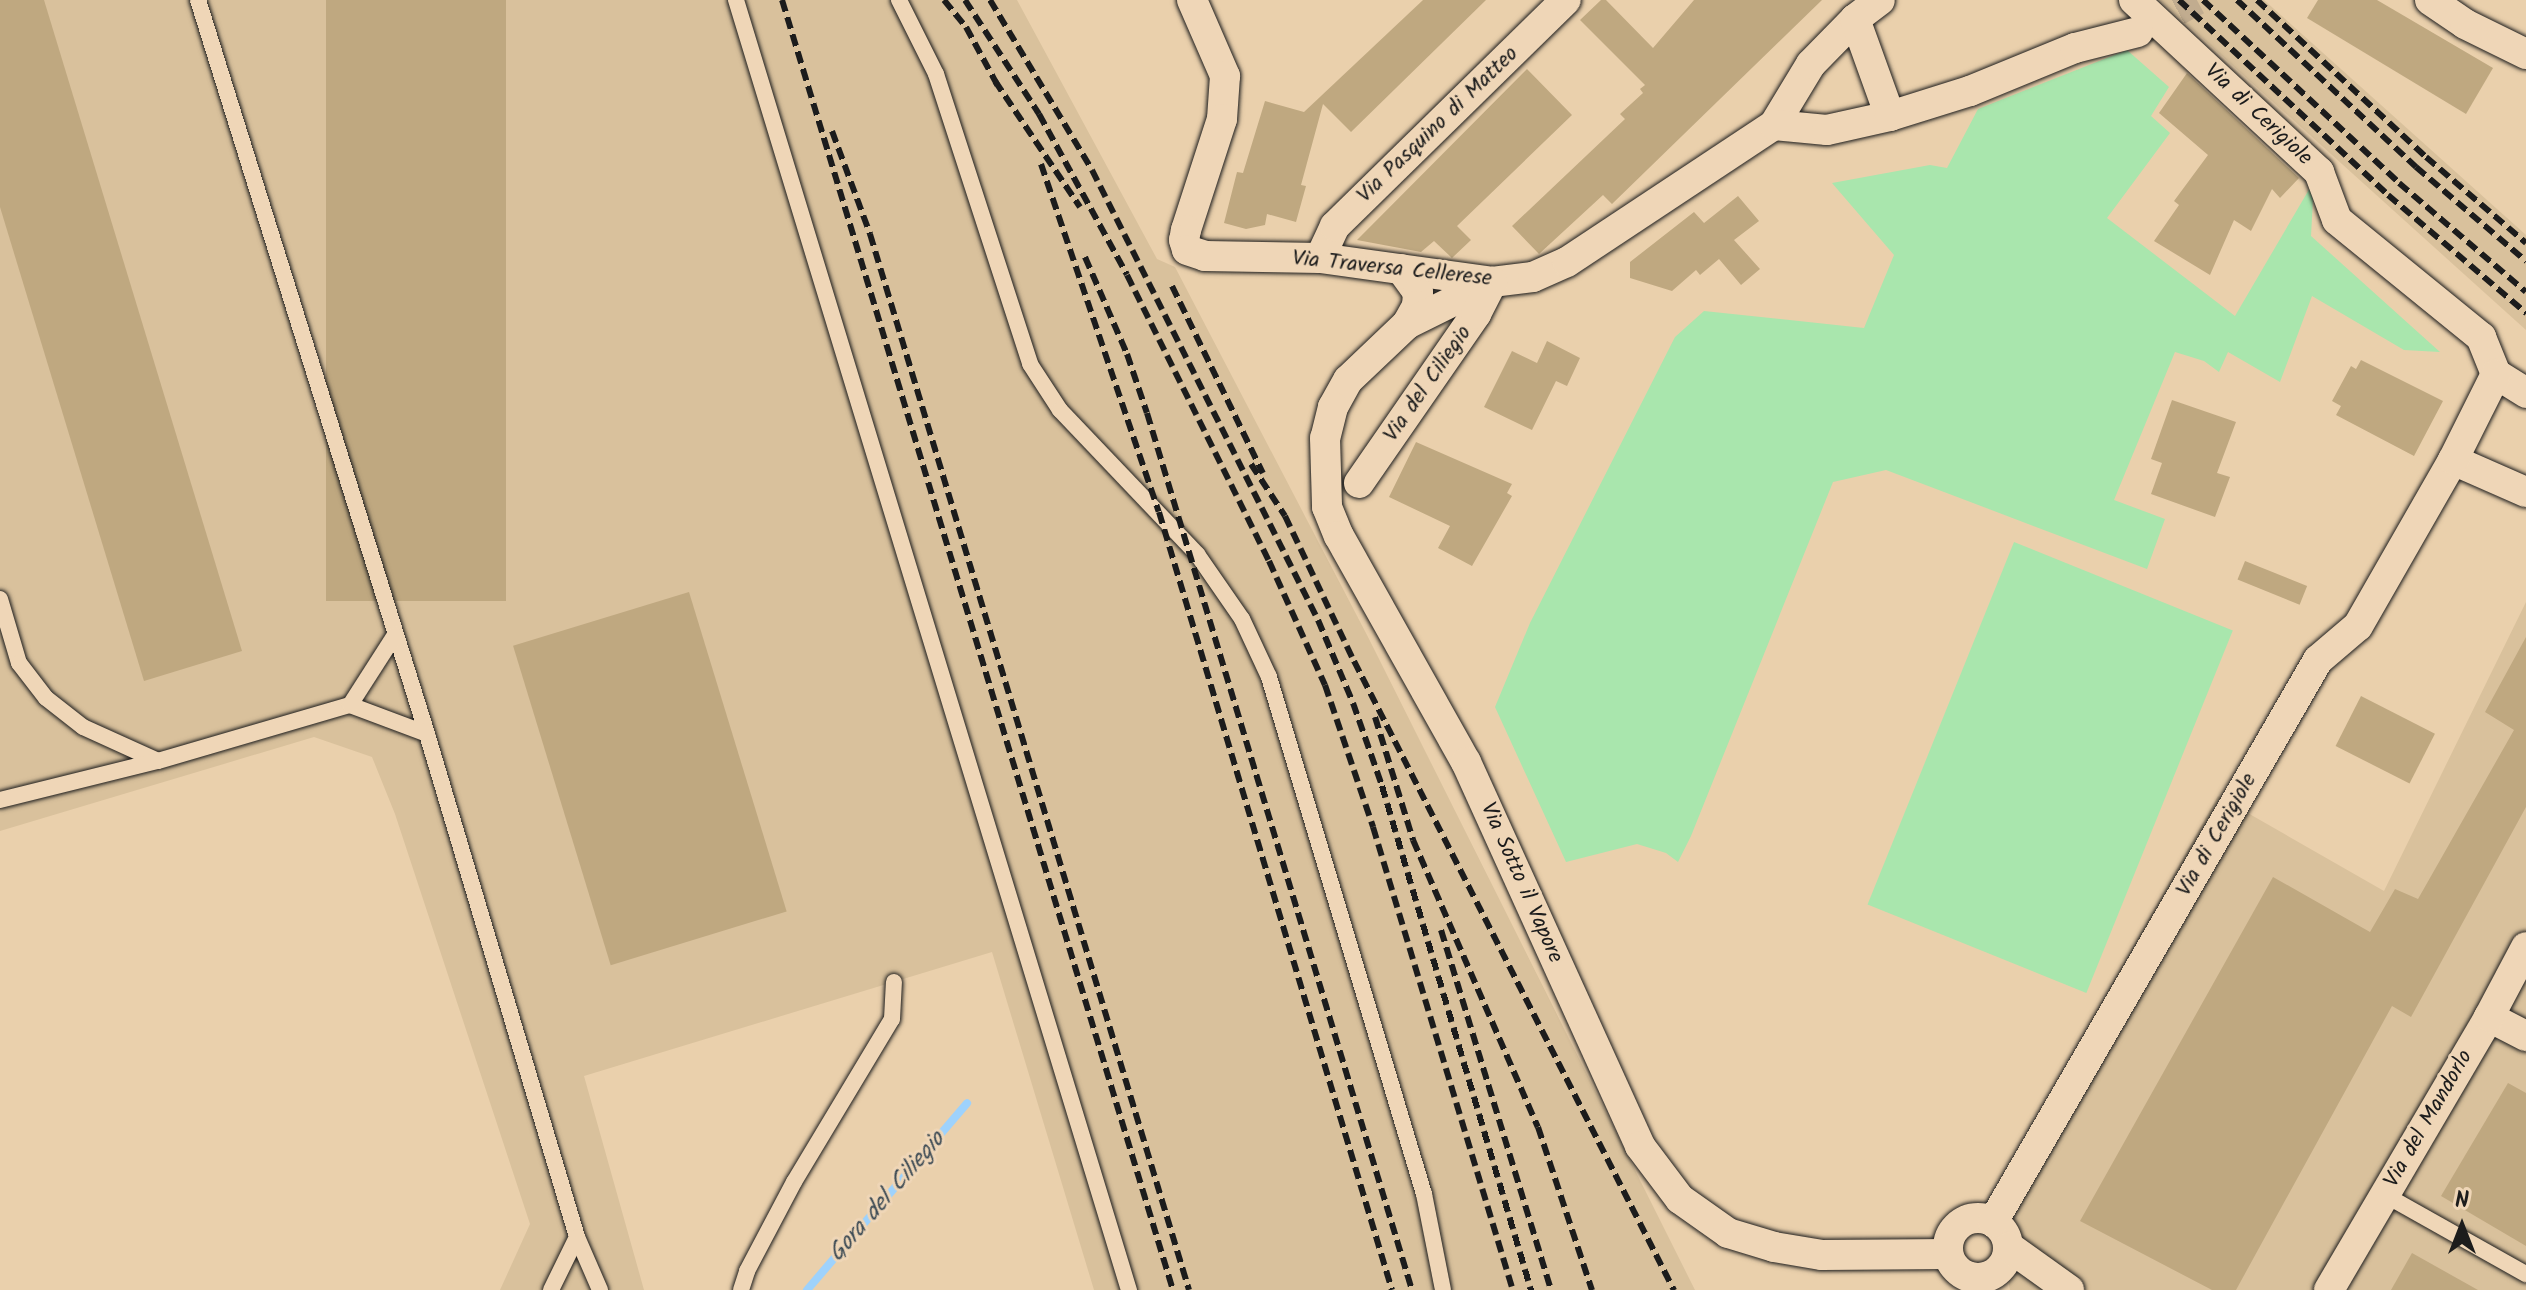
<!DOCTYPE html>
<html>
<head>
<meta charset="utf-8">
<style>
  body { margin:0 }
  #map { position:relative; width:2526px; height:1290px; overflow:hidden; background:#ead0ac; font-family:Kalam,sans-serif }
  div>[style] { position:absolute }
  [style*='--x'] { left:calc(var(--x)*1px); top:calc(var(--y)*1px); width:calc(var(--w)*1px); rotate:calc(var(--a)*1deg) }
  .built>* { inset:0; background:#d9c19c }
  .green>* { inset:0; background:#a9e6ad; transform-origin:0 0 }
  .stream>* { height:8px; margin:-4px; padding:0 4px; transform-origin:4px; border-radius:4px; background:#9ed2fc }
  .building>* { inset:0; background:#bfa880; transform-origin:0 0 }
  .minor-tunnel>* { height:30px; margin-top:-15px; transform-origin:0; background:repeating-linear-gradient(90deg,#c1ac8f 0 30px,transparent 0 45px) }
  .roads { filter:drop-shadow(0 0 2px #1c1c1c) drop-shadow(0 0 2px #1c1c1c) }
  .service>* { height:16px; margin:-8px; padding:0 8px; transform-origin:8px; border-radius:8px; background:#efd6b7 }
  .minor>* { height:30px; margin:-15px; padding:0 15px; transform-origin:15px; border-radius:15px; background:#efd6b7 }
  .minor>.ring { margin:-15px; padding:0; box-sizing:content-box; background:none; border:30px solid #efd6b7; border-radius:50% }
  .rail>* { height:6px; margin-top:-3px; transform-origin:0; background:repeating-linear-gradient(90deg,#1c1c1c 0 12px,transparent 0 18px) }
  span { translate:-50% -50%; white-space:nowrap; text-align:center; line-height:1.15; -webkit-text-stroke:6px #efd6b7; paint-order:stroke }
  .street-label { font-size:22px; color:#1c1c1c }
  .water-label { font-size:24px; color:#3c4a54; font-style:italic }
  .north { position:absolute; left:2422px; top:1186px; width:80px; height:80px; -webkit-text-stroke:6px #efd6b7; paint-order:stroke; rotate:0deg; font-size:22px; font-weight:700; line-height:32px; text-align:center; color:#1c1c1c }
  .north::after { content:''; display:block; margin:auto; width:28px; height:36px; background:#1c1c1c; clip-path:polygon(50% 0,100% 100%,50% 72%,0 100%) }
</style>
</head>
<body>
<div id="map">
  <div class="built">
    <div style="clip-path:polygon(0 0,1017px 0,1157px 259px,1175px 267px,1367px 635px,1695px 1290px,1094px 1290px,992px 952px,584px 1076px,644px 1290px,500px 1290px,530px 1224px,395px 814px,372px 757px,314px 737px,0 831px)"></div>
    <div style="clip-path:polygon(2160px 0,2264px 0,2526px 235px,2526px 330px)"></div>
    <div style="clip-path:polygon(2526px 602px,2526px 1290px,2010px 1290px,1994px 1193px,2218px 796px,2384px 891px)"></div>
  </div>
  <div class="green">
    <div style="clip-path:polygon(2127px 50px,2169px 87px,2151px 116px,2170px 133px,2107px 218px,2235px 316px,2314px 181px,2311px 236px,2440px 352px,2404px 350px,2312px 296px,2280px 382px,2228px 352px,2219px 372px,2204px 361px,2175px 352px,2114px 500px,2165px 519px,2147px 569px,1886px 470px,1833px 482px,1691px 836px,1678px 862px,1666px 853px,1637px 844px,1566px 862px,1495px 707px,1530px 623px,1675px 337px,1704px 311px,1864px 328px,1894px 255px,1832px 183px,1930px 165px,1947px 168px,1978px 109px)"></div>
    <div style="left:2014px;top:542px;width:236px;height:391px;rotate:22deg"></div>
  </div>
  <div class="stream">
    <div style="--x:807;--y:1290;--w:246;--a:-49.4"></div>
  </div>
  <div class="building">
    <div style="clip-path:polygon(0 0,44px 0,242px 651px,144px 681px,0 207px)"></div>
    <div style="left:326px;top:0;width:180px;height:601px"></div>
    <div style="clip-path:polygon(1423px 0,1486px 0,1351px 132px,1323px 104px,1301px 185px,1306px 186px,1296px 222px,1267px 214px,1265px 225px,1246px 229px,1224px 223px,1237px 172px,1243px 173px,1265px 101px,1304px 112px)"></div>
    <div style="clip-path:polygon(1601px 0,1606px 0,1653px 48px,1694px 0,1822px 0,1612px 204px,1603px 195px,1539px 254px,1512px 226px,1625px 119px,1620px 114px,1643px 93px,1640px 89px,1645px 85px,1580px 20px)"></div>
    <div style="clip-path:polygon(2318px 0,2377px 0,2493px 68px,2466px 114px,2307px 18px)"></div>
    <div style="clip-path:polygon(1527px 69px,1572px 115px,1457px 226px,1471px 240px,1452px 258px,1434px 241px,1421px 252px,1357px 240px)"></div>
    <div style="clip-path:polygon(2187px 73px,2299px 178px,2280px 198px,2272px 189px,2251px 231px,2234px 220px,2210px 275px,2154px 241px,2179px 205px,2174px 201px,2208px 155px,2159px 113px)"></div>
    <div style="clip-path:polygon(1738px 196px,1759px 221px,1734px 240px,1760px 269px,1741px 285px,1719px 259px,1700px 275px,1696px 270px,1672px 291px,1630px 278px,1630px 262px,1694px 212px,1704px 223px)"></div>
    <div style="clip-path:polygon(1547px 341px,1580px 358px,1567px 386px,1556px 381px,1532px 430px,1484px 407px,1512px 351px,1537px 363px)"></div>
    <div style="clip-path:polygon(2361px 360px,2443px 401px,2414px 456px,2336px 415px,2341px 406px,2332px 401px,2351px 366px,2356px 369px)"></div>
    <div style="clip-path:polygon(2172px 400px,2236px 422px,2217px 473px,2230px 477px,2215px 517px,2151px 494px,2162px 463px,2151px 459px)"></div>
    <div style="clip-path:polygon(1416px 442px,1512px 484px,1507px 493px,1512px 496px,1472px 566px,1438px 548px,1450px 526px,1389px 497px)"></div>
    <div style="left:2245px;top:561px;width:67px;height:20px;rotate:22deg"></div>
    <div style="left:689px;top:592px;width:334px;height:184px;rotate:73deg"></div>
    <div style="clip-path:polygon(2526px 637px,2526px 807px,2411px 1017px,2392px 1006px,2236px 1290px,2212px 1290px,2080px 1221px,2273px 877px,2370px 932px,2395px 889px,2418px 899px,2514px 730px,2485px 712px)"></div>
    <div style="left:2361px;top:696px;width:83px;height:56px;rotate:27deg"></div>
    <div style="clip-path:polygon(2508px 1083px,2526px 1093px,2526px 1246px,2441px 1196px)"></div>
    <div style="clip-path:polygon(2412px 1253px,2478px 1290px,2391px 1290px)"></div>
  </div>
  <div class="minor-tunnel">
    <div style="--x:2138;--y:32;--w:67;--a:-28.5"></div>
  </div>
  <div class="roads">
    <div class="service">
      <div style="--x:198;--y:0;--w:769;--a:72.67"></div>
      <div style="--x:427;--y:734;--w:525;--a:73.39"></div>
      <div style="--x:577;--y:1237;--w:58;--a:66.5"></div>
      <div style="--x:736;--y:0;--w:1349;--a:73.06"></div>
      <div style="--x:899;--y:0;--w:83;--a:63.4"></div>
      <div style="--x:936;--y:74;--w:305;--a:72"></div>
      <div style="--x:1030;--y:364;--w:55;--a:56.9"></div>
      <div style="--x:1060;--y:410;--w:199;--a:46.4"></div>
      <div style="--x:1197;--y:554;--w:79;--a:55.3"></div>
      <div style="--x:1242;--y:619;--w:64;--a:65"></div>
      <div style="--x:1269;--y:677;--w:540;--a:73.31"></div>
      <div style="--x:1424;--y:1194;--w:98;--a:78.8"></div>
      <div style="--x:0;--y:599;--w:67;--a:73.5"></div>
      <div style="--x:19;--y:663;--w:44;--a:52.4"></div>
      <div style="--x:46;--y:698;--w:47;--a:38.1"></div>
      <div style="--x:83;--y:727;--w:82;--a:24.4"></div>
      <div style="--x:350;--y:705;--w:82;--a:20.6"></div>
      <div style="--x:0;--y:800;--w:163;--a:-13.9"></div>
      <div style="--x:158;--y:761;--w:200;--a:-16.3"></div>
      <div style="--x:350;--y:705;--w:83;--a:-57.3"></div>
      <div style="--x:2385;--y:1195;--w:162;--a:29.3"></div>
      <div style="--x:551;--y:1290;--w:59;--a:-63.9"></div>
      <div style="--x:741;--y:1290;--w:20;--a:-72"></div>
      <div style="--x:747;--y:1271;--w:101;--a:-62.2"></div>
      <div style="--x:794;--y:1182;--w:190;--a:-59"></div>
      <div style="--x:892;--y:1019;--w:37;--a:-87"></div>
    </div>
    <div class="minor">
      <div style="--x:1192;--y:0;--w:83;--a:66.5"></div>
      <div style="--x:1225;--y:76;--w:43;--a:94"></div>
      <div style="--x:1222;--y:119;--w:117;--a:108"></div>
      <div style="--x:1186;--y:230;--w:10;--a:101"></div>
      <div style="--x:1184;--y:240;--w:10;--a:73"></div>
      <div style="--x:1187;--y:250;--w:19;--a:18"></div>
      <div style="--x:1205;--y:256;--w:115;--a:1"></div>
      <div style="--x:1320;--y:258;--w:174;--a:7.9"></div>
      <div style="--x:1492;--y:282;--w:41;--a:-7"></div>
      <div style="--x:1533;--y:277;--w:37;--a:-24"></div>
      <div style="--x:1567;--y:262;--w:248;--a:-33.5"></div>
      <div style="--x:1774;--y:125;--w:71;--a:-58.8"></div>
      <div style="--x:1811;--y:64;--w:63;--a:-45.6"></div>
      <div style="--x:1855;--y:19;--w:31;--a:-37"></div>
      <div style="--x:2134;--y:0;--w:253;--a:42.9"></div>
      <div style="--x:2319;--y:172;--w:51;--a:69.4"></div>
      <div style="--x:2337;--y:220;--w:186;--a:39.1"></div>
      <div style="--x:2481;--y:337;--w:40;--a:68"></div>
      <div style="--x:2496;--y:374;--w:36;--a:32"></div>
      <div style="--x:2430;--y:0;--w:42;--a:34.4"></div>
      <div style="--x:2465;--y:24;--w:68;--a:26.2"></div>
      <div style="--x:1855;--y:19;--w:103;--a:70.2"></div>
      <div style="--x:1774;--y:125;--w:53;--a:5.4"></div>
      <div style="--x:1827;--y:130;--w:65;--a:-12.5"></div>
      <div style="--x:1890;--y:116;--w:84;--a:-17.4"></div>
      <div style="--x:1970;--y:91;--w:113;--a:-22.3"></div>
      <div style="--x:2075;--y:48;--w:65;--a:-14.3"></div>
      <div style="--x:1320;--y:258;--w:35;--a:-65"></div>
      <div style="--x:1335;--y:226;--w:323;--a:-44.4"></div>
      <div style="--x:1401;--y:269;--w:29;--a:54"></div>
      <div style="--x:1418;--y:292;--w:14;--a:94"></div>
      <div style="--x:1417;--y:306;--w:21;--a:119"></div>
      <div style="--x:1407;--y:324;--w:81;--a:136.5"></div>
      <div style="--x:1348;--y:380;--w:31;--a:119"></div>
      <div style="--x:1333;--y:407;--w:32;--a:104"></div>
      <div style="--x:1325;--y:438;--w:69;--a:88.3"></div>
      <div style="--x:1327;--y:507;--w:31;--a:68"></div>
      <div style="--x:1339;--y:536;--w:259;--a:60.7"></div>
      <div style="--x:1466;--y:762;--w:422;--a:65.6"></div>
      <div style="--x:1640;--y:1146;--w:66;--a:53"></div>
      <div style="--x:1680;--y:1199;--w:59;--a:35.3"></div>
      <div style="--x:1728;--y:1233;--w:48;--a:16.9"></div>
      <div style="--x:1774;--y:1247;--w:49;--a:9.5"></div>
      <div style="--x:1822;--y:1255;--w:126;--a:-0.5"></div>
      <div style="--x:1407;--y:324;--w:95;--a:-26.3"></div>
      <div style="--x:2453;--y:460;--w:80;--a:23.7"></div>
      <div style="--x:1359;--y:483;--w:206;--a:-55.3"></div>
      <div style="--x:1476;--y:314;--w:36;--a:-63"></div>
      <div style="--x:2489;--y:1017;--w:42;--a:27.2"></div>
      <div class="ring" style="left:1948px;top:1218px;width:30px;height:30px"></div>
      <div style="--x:1993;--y:1222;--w:649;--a:-59.96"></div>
      <div style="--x:2318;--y:660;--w:52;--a:-40.4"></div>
      <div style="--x:2358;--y:626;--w:191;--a:-60.2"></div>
      <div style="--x:2453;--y:460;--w:96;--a:-63.4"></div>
      <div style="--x:2009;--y:1247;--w:74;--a:35.6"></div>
      <div style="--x:2329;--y:1290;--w:316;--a:-59.6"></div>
      <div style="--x:2489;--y:1017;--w:79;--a:-62.1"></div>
    </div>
  </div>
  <div class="rail">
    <div style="--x:782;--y:0;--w:1348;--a:73.14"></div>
    <div style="--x:944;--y:0;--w:35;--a:51"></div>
    <div style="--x:966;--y:27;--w:72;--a:61.6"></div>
    <div style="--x:965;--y:0;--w:136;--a:57"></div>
    <div style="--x:1039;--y:114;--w:183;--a:61.3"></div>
    <div style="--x:1127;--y:275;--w:319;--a:63.6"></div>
    <div style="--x:1269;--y:561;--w:136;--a:65.7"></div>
    <div style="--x:1325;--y:685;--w:150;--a:71.3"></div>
    <div style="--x:1373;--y:827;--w:484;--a:73.2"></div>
    <div style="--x:990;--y:0;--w:198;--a:59"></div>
    <div style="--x:1092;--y:170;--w:504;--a:63.33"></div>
    <div style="--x:1318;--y:620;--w:90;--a:67.1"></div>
    <div style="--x:1353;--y:703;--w:88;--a:70.7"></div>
    <div style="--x:1382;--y:786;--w:526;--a:73.53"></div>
    <div style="--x:2179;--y:0;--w:286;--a:43"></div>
    <div style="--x:2388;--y:195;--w:182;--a:40.5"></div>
    <div style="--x:2203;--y:0;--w:268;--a:43"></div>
    <div style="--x:2399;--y:183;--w:167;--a:40.6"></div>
    <div style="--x:2237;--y:0;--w:245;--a:43"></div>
    <div style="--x:2416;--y:167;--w:145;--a:40.5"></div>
    <div style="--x:2257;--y:0;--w:231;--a:42.9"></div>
    <div style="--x:2426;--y:157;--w:132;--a:40.7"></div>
    <div style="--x:995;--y:81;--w:152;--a:56"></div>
    <div style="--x:832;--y:131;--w:110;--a:69.7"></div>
    <div style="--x:870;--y:234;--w:1103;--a:73.19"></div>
    <div style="--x:1041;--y:164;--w:367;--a:71.3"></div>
    <div style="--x:1159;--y:512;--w:812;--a:73.33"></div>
    <div style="--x:1085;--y:257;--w:106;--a:66.6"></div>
    <div style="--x:1127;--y:354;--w:62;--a:71.3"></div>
    <div style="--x:1147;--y:413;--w:916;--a:73.19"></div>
    <div style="--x:1172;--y:286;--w:208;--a:64.1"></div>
    <div style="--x:1251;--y:464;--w:62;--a:56.8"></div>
    <div style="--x:1285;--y:516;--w:161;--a:64.6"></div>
    <div style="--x:1354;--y:661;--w:706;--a:63.04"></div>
    <div style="--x:1375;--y:717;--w:129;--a:72.8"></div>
    <div style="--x:1413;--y:840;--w:313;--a:66.5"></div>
    <div style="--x:1538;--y:1127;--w:172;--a:71.7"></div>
    <div style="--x:1441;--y:930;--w:376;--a:73"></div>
  </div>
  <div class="street-label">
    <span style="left:2258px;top:115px;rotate:43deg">Via di Cerigiole</span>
    <span style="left:1438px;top:125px;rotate:-44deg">Via Pasquino di Matteo</span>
    <span style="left:1392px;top:269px;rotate:6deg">Via Traversa Cellerese</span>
    <span style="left:1428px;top:384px;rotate:-55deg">Via del Ciliegio</span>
    <span style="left:2217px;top:835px;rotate:-60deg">Via di Cerigiole</span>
    <span style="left:1521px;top:883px;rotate:66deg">Via Sotto il Vapore</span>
    <span style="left:2429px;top:1119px;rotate:-60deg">Via del Mandorlo</span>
  </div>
  <div class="water-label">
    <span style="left:887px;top:1197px;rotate:-49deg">Gora del Ciliegio</span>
  </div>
  <div class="north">N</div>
</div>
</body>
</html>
